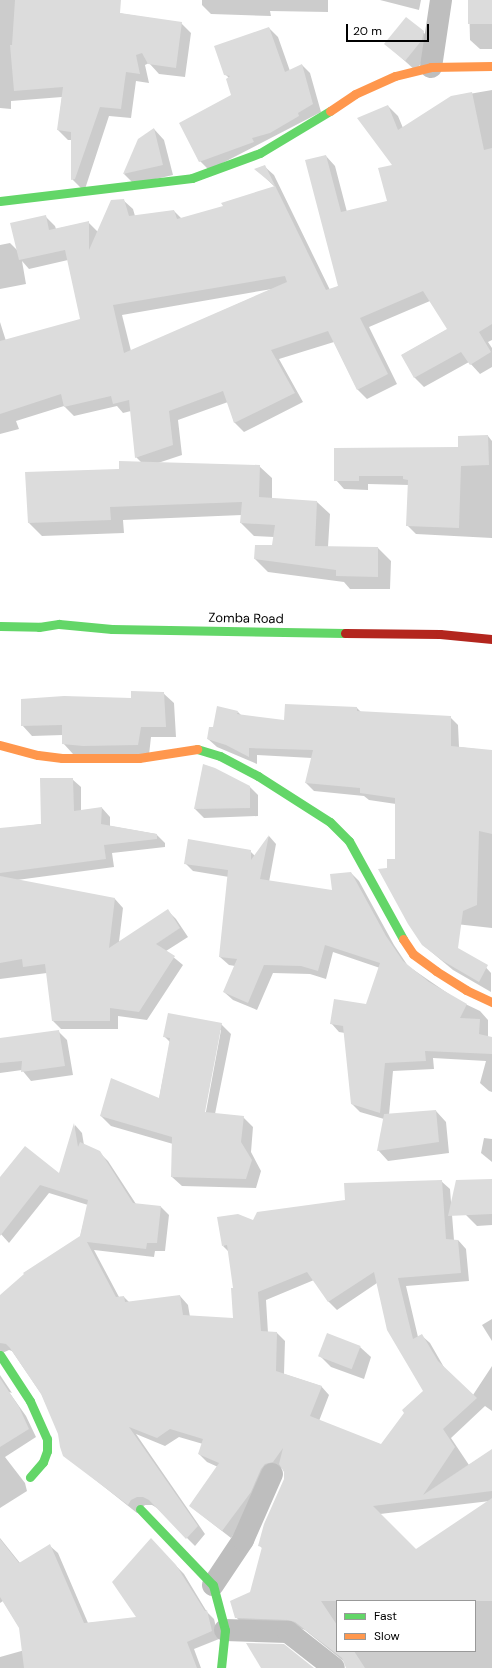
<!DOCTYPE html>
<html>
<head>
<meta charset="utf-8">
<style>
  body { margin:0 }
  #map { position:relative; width:492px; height:1668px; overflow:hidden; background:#fff; font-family:"DM Sans",sans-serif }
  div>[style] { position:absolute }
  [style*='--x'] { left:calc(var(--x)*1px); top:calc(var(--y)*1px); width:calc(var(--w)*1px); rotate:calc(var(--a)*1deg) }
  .shadow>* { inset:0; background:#0003 }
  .building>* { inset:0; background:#dcdcdc; transform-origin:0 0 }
  .street>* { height:22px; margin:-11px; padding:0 11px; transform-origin:11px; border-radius:11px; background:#bebebe }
  .fast>* { height:9px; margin:-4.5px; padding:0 4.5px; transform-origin:4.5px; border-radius:4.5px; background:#63d668 }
  .slow>* { height:9px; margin:-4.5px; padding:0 4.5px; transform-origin:4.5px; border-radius:4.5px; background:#ff974d }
  .jam>* { height:9px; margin:-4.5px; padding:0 4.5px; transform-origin:4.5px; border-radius:4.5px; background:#b3261e }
  span { translate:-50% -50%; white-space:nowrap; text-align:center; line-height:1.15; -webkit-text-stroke:3px #fff; paint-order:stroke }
  .street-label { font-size:13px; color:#000 }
  .legend { position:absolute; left:336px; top:1600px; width:140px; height:52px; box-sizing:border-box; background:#fff; border:1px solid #999; margin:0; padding:5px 7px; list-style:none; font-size:12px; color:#000 }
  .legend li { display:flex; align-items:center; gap:8px; height:20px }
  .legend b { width:20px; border:1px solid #999 }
  .scale { position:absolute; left:346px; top:24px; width:83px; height:18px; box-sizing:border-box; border:2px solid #000; border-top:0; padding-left:5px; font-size:12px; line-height:14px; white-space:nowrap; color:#000; -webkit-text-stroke:3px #fff; paint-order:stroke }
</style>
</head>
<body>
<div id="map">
  <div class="shadow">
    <div style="clip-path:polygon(0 0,36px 0,181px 23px,191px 33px,185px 77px,159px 74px,149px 63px,145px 65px,149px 83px,136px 81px,131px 118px,109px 116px,85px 189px,82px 189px,72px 179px,72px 140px,68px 140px,58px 130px,62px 97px,11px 101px,11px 109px,0 108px)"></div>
    <div style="clip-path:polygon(202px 0,328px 0,328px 12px,270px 11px,271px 16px,211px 14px,202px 5px)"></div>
    <div style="clip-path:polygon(380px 0,421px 0,419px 10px)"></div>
    <div style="clip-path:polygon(469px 0,492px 0,492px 49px,480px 49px,470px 40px)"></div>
    <div style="clip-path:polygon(269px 28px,278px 37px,290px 71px,302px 65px,310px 73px,321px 112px,209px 170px,200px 161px,232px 95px,229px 78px,225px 74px)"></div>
    <div style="clip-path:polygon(423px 32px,434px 43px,416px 71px,386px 44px)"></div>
    <div style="clip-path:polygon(evenodd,492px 90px,492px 340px,488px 342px,492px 348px,492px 367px,480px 374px,469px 362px,424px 387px,415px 378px,402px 355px,448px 329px,430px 301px,369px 327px,397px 384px,367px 399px,357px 389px,334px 342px,279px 359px,303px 402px,244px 432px,234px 422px,228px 402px,178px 420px,182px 455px,158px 463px,259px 466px,272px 478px,272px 499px,317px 502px,330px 514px,328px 547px,378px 548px,391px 561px,390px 589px,350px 589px,344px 582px,268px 572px,255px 559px,273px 546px,274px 537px,254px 536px,241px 523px,242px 515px,123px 520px,124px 533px,42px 536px,29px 523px,26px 473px,120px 470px,142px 463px,136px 457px,131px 411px,123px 413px,117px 406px,74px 416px,64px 406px,16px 421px,19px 429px,0 434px,0 322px,6px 341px,81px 320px,68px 260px,29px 269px,22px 261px,26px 284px,0 289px,0 245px,10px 243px,18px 251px,45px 216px,55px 226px,56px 229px,88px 222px,98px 232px,123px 200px,133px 209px,135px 216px,174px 211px,182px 219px,224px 207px,275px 187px,256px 169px,264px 166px,274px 175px,330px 290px,339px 286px,326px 156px,335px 166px,347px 212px,388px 202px,393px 165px,388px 106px,398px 116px,403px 128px,452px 97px,492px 90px,272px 289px,131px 351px,122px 315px,272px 289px)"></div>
    <div style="clip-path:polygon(154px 129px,164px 140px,173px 175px,134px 184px,124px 174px)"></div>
    <div style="clip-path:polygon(488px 436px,492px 441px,492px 538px,416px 534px,407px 525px,409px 485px,368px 484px,368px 490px,344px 489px,336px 480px,459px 448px)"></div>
    <div style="clip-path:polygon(163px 693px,174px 703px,176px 737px,151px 737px,149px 755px,73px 754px,63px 743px,63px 735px,32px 736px,22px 725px)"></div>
    <div style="clip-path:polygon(357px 708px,361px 712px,450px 717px,458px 725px,459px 747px,492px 751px,492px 928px,410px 919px,388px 868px,396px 860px,396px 804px,369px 800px,364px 796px,314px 791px,306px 783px,312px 758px,257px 755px,257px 764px,217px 747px,208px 739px,214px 729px,238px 712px,242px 716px,285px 722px)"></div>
    <div style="clip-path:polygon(72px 779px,81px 787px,81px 811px,102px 808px,110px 817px,110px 826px,156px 834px,165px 843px,165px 847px,112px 853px,114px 867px,17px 880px,115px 899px,123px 908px,119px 942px,168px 911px,176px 919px,188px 937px,166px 951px,183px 965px,147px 1020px,118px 1016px,118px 1029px,61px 1029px,53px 1021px,47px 973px,0 979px,0 829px,42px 824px)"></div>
    <div style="clip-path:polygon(249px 786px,258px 795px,258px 816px,204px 818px,195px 809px)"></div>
    <div style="clip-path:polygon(269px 836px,276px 844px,269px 882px,333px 892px,351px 873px,359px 881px,394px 945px,408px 966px,459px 1001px,480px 1011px,488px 1020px,488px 1037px,492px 1038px,492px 1092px,489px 1091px,480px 1083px,486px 1061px,433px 1058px,434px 1069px,393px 1071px,389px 1115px,436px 1111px,446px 1122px,449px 1153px,388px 1161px,378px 1150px,384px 1119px,360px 1112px,352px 1104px,345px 1033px,339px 1032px,331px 1023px,367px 1005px,380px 968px,333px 952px,326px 979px,310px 974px,273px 973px,257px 1010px,233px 1000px,224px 992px,235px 966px,229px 965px,220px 957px,229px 877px,193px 871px,185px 863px,250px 851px,255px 856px)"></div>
    <div style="clip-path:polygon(423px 945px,482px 963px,491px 973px,491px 992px,453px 970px)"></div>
    <div style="clip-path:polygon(evenodd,221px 1024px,231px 1034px,215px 1114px,243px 1117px,253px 1127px,251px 1152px,261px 1171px,256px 1188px,182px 1186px,172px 1177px,173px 1144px,111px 1126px,101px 1116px,159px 1099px,170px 1042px,164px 1036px,221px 1024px,219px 1030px,221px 1030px,205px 1117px,203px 1117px,219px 1030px)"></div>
    <div style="clip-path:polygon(58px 1031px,67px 1040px,73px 1075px,31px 1081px,22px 1070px,0 1073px,0 1039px)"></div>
    <div style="clip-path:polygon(evenodd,75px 1125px,82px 1133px,84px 1145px,99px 1152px,108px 1161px,136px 1204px,161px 1207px,169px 1215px,165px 1251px,155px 1251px,154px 1257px,94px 1250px,119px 1297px,124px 1297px,130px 1303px,180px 1296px,188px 1305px,190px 1317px,234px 1319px,234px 1289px,229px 1252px,223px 1246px,253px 1221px,441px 1181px,450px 1189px,454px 1240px,458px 1240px,466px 1249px,469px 1281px,406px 1286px,418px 1337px,421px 1335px,430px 1343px,445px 1369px,473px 1395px,492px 1366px,492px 1411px,485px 1406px,451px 1438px,469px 1465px,492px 1450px,492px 1668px,352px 1668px,305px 1630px,297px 1627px,244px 1626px,236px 1617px,251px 1593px,263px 1549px,259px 1545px,285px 1479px,285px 1472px,282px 1468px,231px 1538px,190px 1506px,218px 1467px,207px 1462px,199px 1454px,203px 1444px,179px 1437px,165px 1446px,136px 1434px,205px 1534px,195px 1546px,157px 1508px,152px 1505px,145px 1505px,137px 1513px,64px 1455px,59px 1434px,42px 1395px,12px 1351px,9px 1350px,0 1354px,0 1296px,80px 1237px,88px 1205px,49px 1193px,9px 1243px,0 1233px,0 1179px,59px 1175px,75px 1125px,314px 1280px,328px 1301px,337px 1310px,377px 1283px,424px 1391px,382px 1445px,319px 1421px,329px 1395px,321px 1386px,284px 1374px,285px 1341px,277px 1333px,268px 1333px,266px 1300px,314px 1280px,75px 1125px,490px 1501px,416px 1551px,380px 1514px,490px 1501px,75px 1125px,337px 1601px,475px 1601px,475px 1651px,337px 1651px,337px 1601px)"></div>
    <div style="clip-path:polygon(484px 1138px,492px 1139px,492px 1162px,481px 1153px)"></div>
    <div style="clip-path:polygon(492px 1180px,492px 1225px,477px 1226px,466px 1215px)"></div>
    <div style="clip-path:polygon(492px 1319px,492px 1341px,482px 1325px)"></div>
    <div style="clip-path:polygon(360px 1347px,371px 1357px,364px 1379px,331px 1367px,320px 1356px)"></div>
    <div style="clip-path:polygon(0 1375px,12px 1393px,9px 1392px,26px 1416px,36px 1437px,5px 1457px,25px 1483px,27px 1491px,0 1508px)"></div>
    <div style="clip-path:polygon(0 1538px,20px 1563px,50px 1546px,58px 1553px,88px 1623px,138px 1618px,151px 1540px,184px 1574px,207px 1612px,214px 1619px,219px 1639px,194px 1649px,201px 1668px,0 1668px,0 1657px,32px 1648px,3px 1601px,0 1603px)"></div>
  </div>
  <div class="building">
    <div style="clip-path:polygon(15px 0,121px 0,120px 13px,182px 22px,176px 68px,148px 64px,142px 53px,136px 55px,140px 74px,126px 72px,121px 109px,100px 107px,75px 179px,71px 180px,71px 132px,57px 130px,63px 87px,14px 91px,10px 45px,12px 45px)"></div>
    <div style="left:468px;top:0;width:24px;height:24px"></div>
    <div style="clip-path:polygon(406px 17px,424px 31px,422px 40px,405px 61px,384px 44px)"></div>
    <div style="clip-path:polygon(269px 27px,285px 72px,302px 64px,313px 104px,298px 113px,299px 116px,270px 133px,252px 138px,254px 142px,199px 162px,179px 123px,231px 95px,226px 79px,230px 76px,224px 75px,214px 46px)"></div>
    <div style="clip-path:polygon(evenodd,472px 92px,484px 150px,492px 148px,492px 324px,479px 332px,491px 352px,470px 365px,461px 352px,414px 378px,401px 355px,447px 329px,423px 291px,360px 318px,388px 374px,357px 390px,328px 331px,271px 350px,295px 393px,234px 423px,223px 391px,169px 411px,173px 445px,135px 458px,129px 400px,113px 404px,111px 396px,64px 407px,61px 394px,0 414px,0 341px,80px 319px,65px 250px,19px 260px,10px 223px,46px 215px,49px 230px,89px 221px,89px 250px,111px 200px,124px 199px,129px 216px,174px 210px,177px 219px,223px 206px,221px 203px,275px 186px,254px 169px,265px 165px,326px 290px,338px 286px,305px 160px,326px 155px,341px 212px,387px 201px,378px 168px,392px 165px,357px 118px,388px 105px,398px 130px,451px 96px,472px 92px,285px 276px,287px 282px,124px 353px,113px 305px,285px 276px)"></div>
    <div style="clip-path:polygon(154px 128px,163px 165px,123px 174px,138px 139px)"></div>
    <div style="clip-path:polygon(488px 435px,489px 465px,461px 466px,459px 528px,406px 526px,408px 480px,403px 479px,403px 476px,359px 476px,359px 481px,334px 481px,334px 448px,458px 447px,458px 436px)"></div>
    <div style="clip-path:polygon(119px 461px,260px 465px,259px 497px,317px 501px,315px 546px,378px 547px,378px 577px,336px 576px,336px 570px,254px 559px,255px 545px,272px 545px,275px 525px,240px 523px,242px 502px,110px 507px,111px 520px,28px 523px,25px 472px,119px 469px)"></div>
    <div style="clip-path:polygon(131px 691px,164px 692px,166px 727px,141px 727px,138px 745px,83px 746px,62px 744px,62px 725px,21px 726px,21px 699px,64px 696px,131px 698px)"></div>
    <div style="clip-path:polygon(285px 704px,357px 707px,357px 711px,451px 716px,451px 746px,492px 750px,492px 834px,479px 831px,477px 905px,463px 911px,458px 948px,488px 965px,479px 982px,443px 961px,422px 945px,408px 924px,378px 869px,387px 868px,387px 859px,395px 859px,395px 798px,360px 793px,360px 788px,305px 783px,313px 750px,249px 748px,249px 757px,226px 745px,207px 739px,209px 727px,213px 727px,217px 706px,238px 711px,237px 714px,284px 720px)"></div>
    <div style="clip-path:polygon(203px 764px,215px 768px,250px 786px,250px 808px,194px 809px)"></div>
    <div style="clip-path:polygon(40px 778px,73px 778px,74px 811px,102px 807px,101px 824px,157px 834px,157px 839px,104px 845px,106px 859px,0 873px,0 828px,41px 824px)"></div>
    <div style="clip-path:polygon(269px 835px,260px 879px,332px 890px,330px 874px,351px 872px,386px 936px,403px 961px,429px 982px,467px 1004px,460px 1018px,480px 1019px,479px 1034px,492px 1037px,492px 1054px,425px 1051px,426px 1061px,385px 1063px,380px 1113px,351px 1104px,343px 1026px,330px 1024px,334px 999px,366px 1004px,380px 963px,325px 945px,318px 971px,301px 966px,264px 965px,248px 1003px,223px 992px,237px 959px,219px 957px,228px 870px,184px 864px,188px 839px,251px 850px,251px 860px)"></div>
    <div style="clip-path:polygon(0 876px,115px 898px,109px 948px,168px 909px,180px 928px,156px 944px,175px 956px,139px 1012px,110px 1008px,110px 1021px,52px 1021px,45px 964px,23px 967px,22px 959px,0 963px)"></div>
    <div style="clip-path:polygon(168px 1013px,222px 1023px,205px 1112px,244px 1116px,241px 1142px,252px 1160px,246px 1179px,171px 1177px,172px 1137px,100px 1116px,111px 1078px,159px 1098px,170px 1038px,163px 1037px)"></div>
    <div style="clip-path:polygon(59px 1030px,65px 1066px,21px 1072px,22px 1061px,0 1063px,0 1038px)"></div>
    <div style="clip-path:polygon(436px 1110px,439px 1142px,377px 1151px,384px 1114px)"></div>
    <div style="clip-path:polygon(evenodd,74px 1123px,78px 1147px,80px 1142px,100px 1151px,133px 1203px,161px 1206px,157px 1243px,147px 1243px,146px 1249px,87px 1242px,116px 1297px,124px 1296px,125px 1302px,180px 1295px,183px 1315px,233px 1318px,231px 1288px,233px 1288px,227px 1245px,222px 1246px,217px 1217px,238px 1214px,253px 1220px,257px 1212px,345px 1200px,344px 1183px,442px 1180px,446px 1239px,458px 1240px,461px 1273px,398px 1278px,413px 1339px,422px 1334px,438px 1361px,477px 1398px,443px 1429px,455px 1447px,423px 1495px,492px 1449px,492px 1491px,373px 1506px,416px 1549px,492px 1498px,492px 1601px,321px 1601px,337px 1625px,337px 1651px,354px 1651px,365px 1668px,346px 1668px,342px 1658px,295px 1622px,288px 1620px,235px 1618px,230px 1601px,250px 1592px,262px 1547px,258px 1546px,264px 1524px,284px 1479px,284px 1472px,279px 1464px,283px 1448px,273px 1462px,265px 1464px,261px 1469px,251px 1492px,222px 1531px,189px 1506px,219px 1463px,198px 1454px,203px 1439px,170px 1429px,157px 1438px,129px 1427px,198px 1526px,186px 1539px,149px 1500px,143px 1497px,137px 1497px,131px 1500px,128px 1505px,63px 1456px,60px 1447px,58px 1434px,41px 1394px,10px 1348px,6px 1344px,0 1343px,0 1295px,24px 1274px,23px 1273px,80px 1236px,88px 1200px,40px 1185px,0 1236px,0 1177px,25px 1146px,59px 1173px,74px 1123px,307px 1272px,328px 1302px,374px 1272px,387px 1330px,423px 1391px,402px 1410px,404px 1413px,381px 1444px,310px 1416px,322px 1386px,276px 1371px,277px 1332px,261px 1331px,258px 1292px,307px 1272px)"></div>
    <div style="clip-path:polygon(492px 1179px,492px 1214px,448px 1216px,456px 1180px)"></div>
    <div style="left:327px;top:1333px;width:36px;height:25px;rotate:21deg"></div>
    <div style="clip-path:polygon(0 1378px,19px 1407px,29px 1429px,0 1447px)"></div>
    <div style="clip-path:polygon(151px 1538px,176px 1565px,205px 1611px,207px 1610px,212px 1631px,187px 1642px,197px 1668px,24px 1668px,19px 1628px,0 1597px,0 1539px,19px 1563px,50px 1544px,84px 1623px,136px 1617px,112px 1582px)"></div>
    <div style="clip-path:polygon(246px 1643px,284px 1644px,314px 1668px,261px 1668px)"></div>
  </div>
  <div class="street">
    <div style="--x:431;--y:67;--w:68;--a:-81.5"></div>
    <div style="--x:213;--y:1585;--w:54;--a:-56.3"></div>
    <div style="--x:243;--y:1540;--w:72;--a:-66.3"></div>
    <div style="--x:225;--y:1630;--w:63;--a:1.8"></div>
    <div style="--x:288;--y:1632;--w:58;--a:38"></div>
  </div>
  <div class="fast">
    <div style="--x:0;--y:201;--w:193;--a:-6.8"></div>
    <div style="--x:192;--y:178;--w:72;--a:-20.2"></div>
    <div style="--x:260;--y:153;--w:82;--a:-31"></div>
    <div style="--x:0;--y:626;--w:39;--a:1"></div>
    <div style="--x:39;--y:627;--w:20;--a:-9"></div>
    <div style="--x:59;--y:624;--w:53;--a:5.4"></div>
    <div style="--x:112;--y:629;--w:233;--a:1"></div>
    <div style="--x:197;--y:749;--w:24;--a:17"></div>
    <div style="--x:220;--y:756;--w:43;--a:27.8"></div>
    <div style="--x:258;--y:776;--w:85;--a:32.6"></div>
    <div style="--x:330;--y:822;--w:27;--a:45"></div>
    <div style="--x:349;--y:841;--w:112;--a:61.1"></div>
    <div style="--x:0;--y:1355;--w:55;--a:56.9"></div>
    <div style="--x:30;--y:1401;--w:42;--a:65.9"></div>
    <div style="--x:47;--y:1439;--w:12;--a:90"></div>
    <div style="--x:47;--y:1451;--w:12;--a:110"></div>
    <div style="--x:43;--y:1462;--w:20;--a:131"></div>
    <div style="--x:140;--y:1509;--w:105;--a:46.2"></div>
    <div style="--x:213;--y:1585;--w:47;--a:75.1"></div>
    <div style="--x:225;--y:1630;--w:38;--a:96"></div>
  </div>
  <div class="slow">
    <div style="--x:330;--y:111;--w:30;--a:-34"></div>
    <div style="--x:355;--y:94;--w:44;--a:-24.2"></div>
    <div style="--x:395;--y:76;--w:37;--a:-14"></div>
    <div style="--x:431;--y:67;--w:61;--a:-0.9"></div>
    <div style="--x:0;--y:745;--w:39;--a:15"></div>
    <div style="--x:38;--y:755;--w:24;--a:7"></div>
    <div style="--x:62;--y:758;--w:77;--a:0"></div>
    <div style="--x:139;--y:758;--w:59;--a:-8.8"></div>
    <div style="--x:403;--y:939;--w:18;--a:56"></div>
    <div style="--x:413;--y:954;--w:29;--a:36"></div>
    <div style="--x:436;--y:971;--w:36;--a:32"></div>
    <div style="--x:466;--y:990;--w:29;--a:25"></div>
  </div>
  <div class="jam">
    <div style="--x:345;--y:633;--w:95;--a:0.6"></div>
    <div style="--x:440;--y:634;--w:52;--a:5.5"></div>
  </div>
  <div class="street-label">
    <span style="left:246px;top:619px;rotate:1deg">Zomba Road</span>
  </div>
  <ul class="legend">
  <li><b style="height:5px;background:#63d668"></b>Fast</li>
  <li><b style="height:5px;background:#ff974d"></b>Slow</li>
  </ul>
  <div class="scale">20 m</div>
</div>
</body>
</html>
